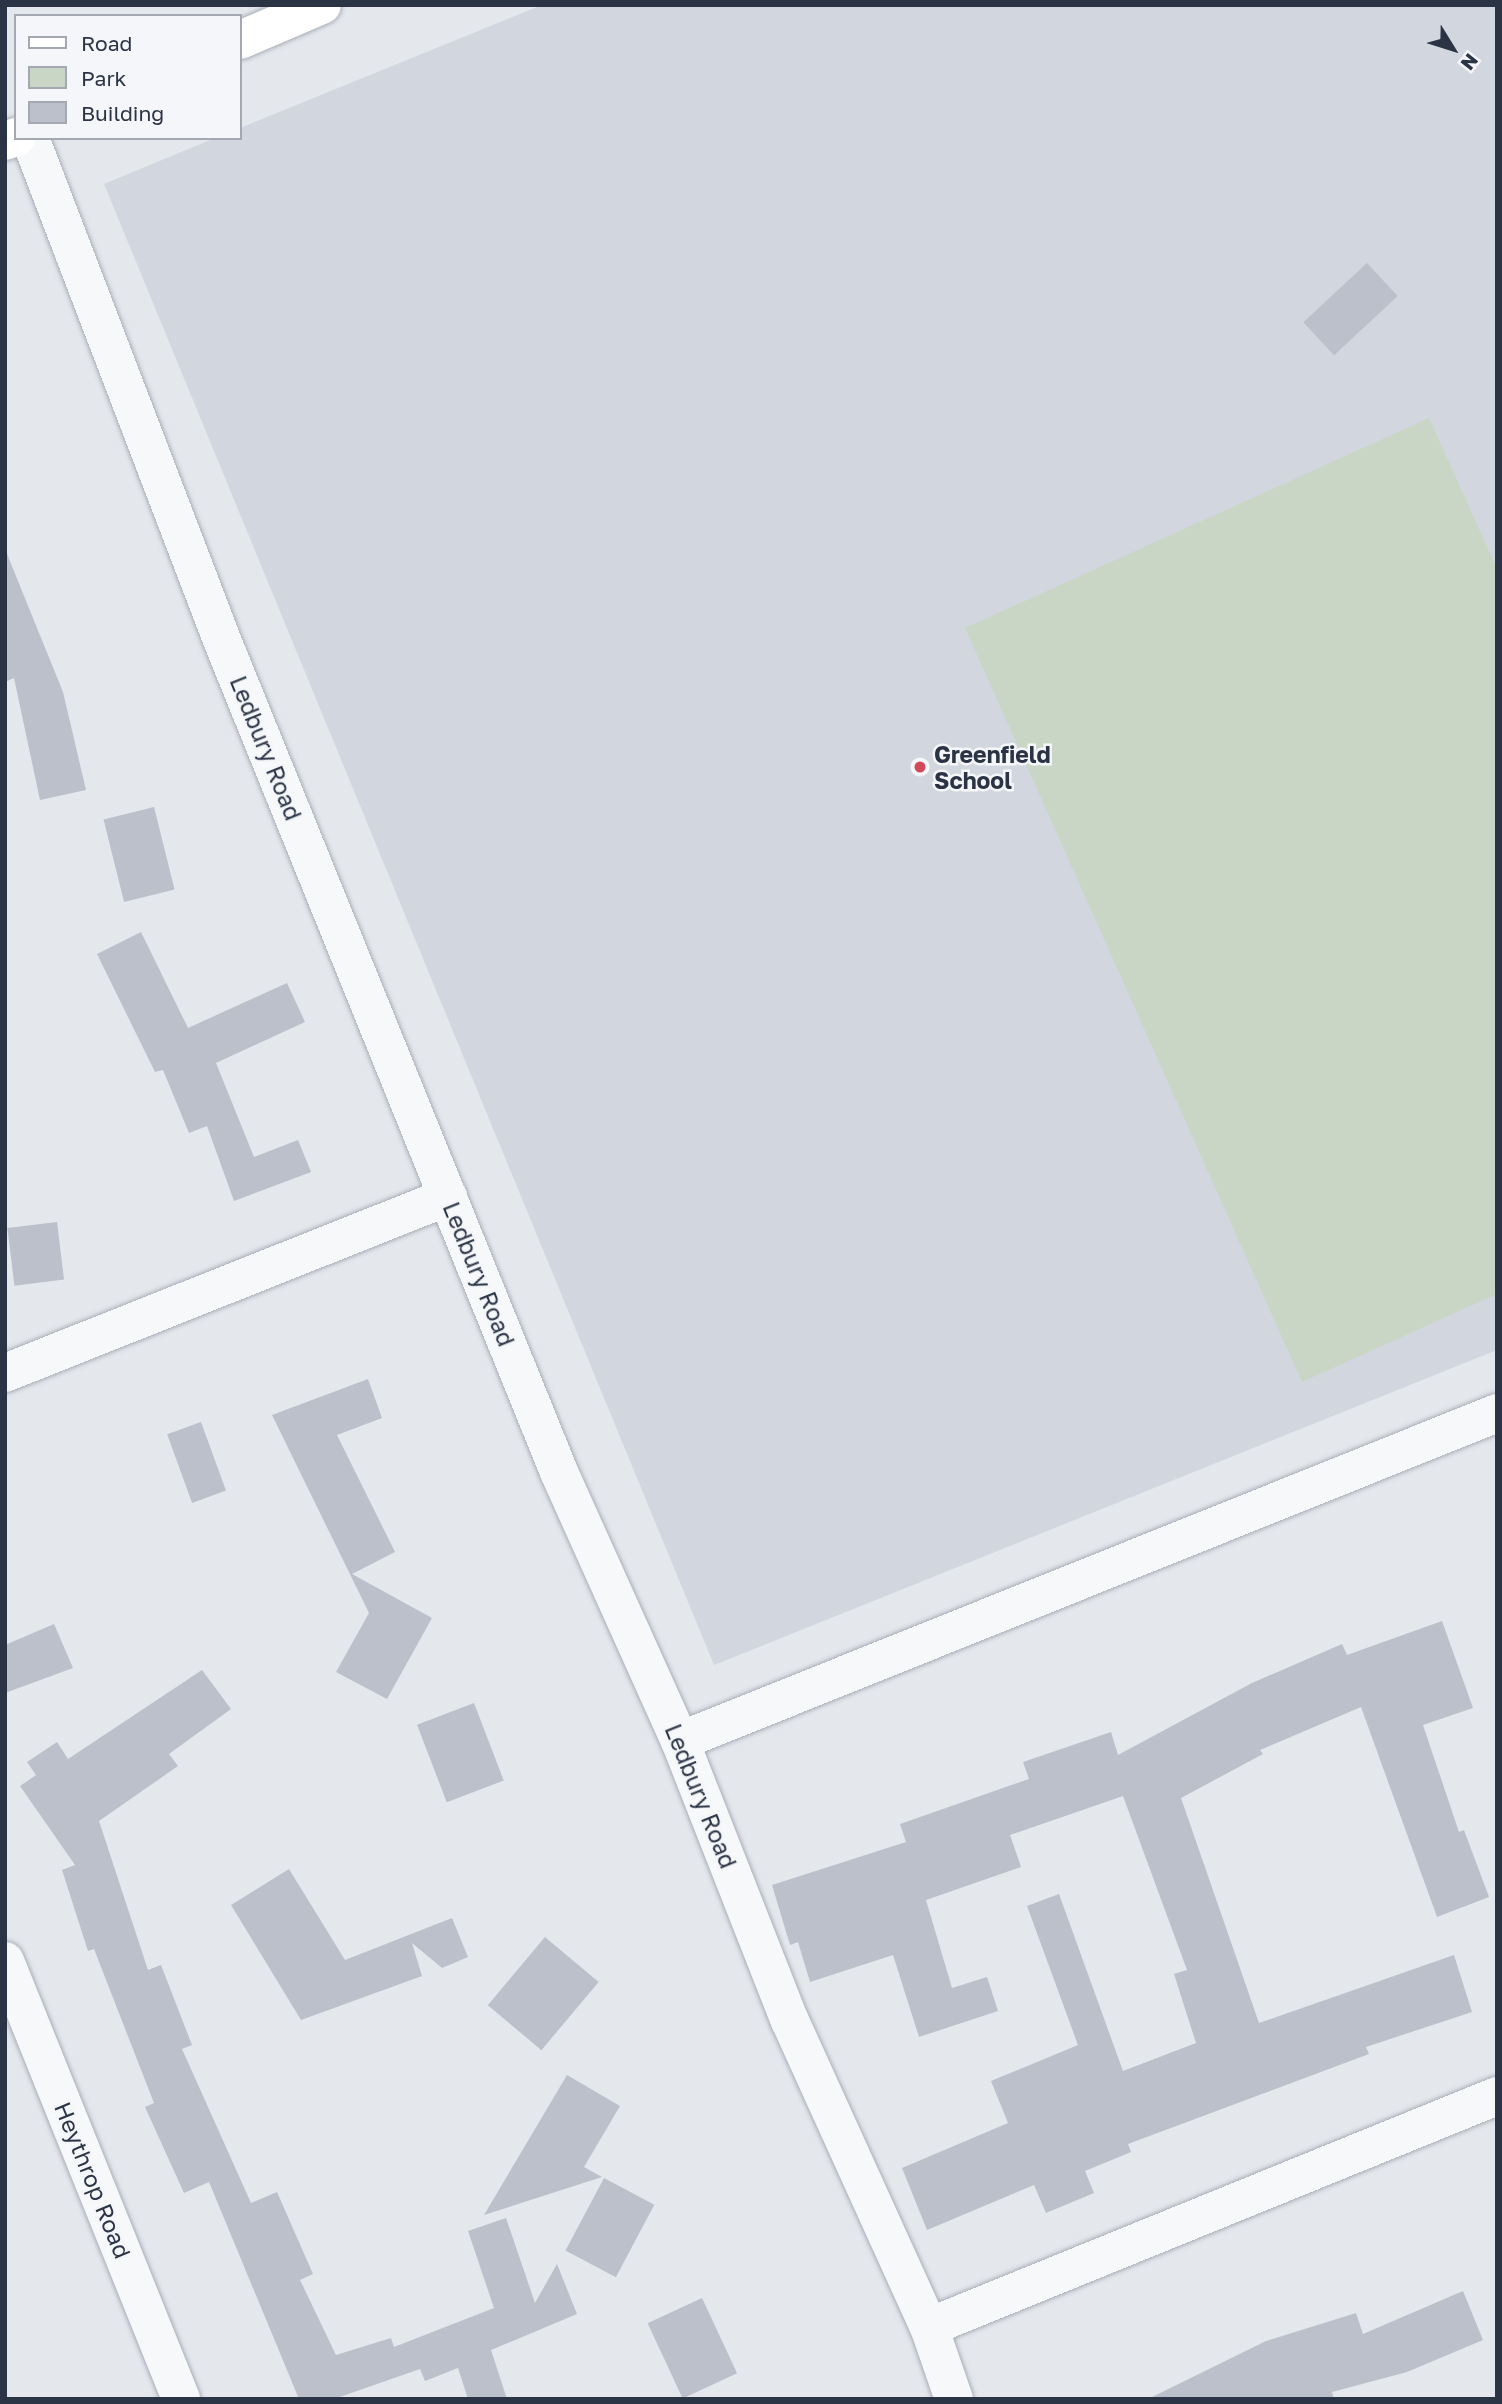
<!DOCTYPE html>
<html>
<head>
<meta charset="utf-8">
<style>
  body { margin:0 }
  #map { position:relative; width:1502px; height:2404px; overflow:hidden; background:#e4e7ec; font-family:"Golos Text",sans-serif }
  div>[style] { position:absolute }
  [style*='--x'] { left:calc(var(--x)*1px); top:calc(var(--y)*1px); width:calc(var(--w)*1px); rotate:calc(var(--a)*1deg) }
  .built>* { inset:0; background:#d2d6de }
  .green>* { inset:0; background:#c9d6c5 }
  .building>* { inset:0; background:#bbc0ca; transform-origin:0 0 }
  .roads { filter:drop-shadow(0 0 2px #a9aeb7) drop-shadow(0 0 2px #a9aeb7) }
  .minor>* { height:38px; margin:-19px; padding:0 19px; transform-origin:19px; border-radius:19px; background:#f7f8fa }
  .major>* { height:38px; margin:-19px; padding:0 19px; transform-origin:19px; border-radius:19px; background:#fff }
  .dots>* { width:19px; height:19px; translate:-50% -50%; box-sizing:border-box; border:4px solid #f4f6f9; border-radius:50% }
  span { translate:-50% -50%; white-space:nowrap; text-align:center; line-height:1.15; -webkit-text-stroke:5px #f4f6f9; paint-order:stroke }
  .street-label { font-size:23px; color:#2b3445 }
  .poi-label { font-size:23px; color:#2b3445; font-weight:700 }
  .left { translate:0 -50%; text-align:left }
  .frame { position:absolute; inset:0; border:7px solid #2b3445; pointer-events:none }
  .legend { position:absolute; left:14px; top:14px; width:228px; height:126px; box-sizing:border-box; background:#f4f6f9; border:2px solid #a4a8b1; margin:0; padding:9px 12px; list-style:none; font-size:21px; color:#2b3445 }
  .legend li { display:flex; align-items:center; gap:14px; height:35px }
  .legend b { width:35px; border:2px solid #a4a8b1 }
  .north { position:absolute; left:1418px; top:14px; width:70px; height:70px; -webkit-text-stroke:5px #f4f6f9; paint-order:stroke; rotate:128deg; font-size:19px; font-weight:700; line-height:28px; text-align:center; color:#2b3445 }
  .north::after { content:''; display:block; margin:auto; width:24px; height:32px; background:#2b3445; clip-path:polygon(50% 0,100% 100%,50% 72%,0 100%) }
</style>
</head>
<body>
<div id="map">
  <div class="built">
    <div style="clip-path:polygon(542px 5px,1497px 5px,1497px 1350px,714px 1665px,104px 184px,215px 138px,240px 138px,240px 128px)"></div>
  </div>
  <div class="green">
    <div style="clip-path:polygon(1429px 418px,1497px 569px,1497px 1294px,1302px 1382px,965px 628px)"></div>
  </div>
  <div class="building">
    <div style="left:1367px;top:263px;width:45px;height:87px;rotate:47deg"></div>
    <div style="clip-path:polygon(5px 549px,63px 692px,86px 790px,40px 800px,14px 678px,5px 682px)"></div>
    <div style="left:154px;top:807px;width:85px;height:52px;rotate:76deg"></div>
    <div style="clip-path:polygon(141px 932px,188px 1028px,287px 983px,305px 1022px,216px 1063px,254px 1157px,298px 1140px,311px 1172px,234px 1201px,207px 1126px,189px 1133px,163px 1070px,155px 1072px,97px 954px)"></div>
    <div style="left:57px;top:1222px;width:58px;height:50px;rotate:83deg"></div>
    <div style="clip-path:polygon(368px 1379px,382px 1418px,337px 1435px,395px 1552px,352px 1574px,432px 1618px,387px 1699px,336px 1672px,369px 1613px,272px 1415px)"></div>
    <div style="left:201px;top:1422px;width:73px;height:36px;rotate:70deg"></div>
    <div style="clip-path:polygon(1442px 1621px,1473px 1708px,1423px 1725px,1459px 1832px,1464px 1830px,1489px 1897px,1437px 1917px,1361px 1707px,1260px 1750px,1263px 1754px,1181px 1798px,1259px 2023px,1454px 1955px,1472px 2012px,1366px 2047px,1369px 2054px,1128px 2144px,1131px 2152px,1085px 2171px,1094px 2193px,1046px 2213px,1034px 2185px,927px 2230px,902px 2168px,1008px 2123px,991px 2081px,1078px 2045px,1027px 1906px,1059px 1894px,1123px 2071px,1196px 2043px,1174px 1974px,1187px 1970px,1123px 1796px,1010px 1835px,1021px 1867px,926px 1900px,952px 1988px,987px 1977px,998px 2011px,919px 2037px,893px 1955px,810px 1982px,798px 1942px,790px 1945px,772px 1885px,906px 1842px,900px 1824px,1029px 1779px,1023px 1762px,1111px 1732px,1118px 1755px,1252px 1683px,1342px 1644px,1347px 1655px)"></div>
    <div style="clip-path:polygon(54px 1624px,73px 1668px,5px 1693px,5px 1645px)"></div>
    <div style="clip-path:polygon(202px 1670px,231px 1709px,169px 1754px,178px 1766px,99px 1821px,148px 1970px,161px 1965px,192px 2045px,182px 2049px,251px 2203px,277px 2192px,313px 2274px,300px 2280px,336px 2355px,391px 2338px,394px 2347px,494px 2308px,468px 2231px,506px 2218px,535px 2303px,557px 2264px,577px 2314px,491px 2350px,507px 2399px,468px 2399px,458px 2368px,425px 2381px,420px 2369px,334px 2399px,299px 2399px,209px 2182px,184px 2193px,145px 2107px,154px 2103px,94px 1949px,88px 1951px,62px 1870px,75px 1865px,20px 1786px,36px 1775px,27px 1762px,57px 1742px,68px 1759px)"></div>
    <div style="left:474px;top:1703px;width:83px;height:61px;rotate:69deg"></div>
    <div style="clip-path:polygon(289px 1869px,345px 1960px,452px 1918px,468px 1957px,442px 1968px,412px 1943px,422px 1976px,301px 2020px,231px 1905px)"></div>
    <div style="left:545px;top:1937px;width:70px;height:89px;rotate:40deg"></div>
    <div style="clip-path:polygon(567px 2075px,620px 2106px,584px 2167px,602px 2177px,484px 2215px)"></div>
    <div style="left:604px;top:2178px;width:57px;height:82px;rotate:28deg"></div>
    <div style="clip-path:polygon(1463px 2291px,1483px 2340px,1407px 2372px,1332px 2392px,1334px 2399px,1148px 2399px,1266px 2341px,1356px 2313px,1363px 2334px)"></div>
    <div style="left:702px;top:2298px;width:83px;height:60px;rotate:65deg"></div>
  </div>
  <div class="roads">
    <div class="minor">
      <div style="--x:30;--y:138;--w:537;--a:69.07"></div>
      <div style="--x:222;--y:640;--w:898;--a:67.95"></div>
      <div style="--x:559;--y:1472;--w:295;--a:65.8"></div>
      <div style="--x:680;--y:1741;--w:301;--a:68.6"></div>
      <div style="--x:790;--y:2021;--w:336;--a:65.6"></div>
      <div style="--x:929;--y:2327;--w:76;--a:70.9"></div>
      <div style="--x:5;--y:1373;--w:477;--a:-21.7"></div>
      <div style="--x:680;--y:1741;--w:880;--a:-21.87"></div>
      <div style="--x:5;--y:1961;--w:472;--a:68.1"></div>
      <div style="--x:929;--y:2327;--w:613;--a:-22.13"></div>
    </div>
    <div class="major">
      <div style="--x:240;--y:40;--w:89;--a:-23.1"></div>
      <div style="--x:5;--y:141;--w:12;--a:-20"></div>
    </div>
  </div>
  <div class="dots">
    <div style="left:920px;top:767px;background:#d1495b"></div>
  </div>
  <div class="street-label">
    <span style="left:266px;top:748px;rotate:68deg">Ledbury Road</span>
    <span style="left:479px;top:1274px;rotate:68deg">Ledbury Road</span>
    <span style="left:701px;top:1796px;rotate:68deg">Ledbury Road</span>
    <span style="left:93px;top:2180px;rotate:68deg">Heythrop Road</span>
  </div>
  <div class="poi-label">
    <span class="left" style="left:934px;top:767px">Greenfield<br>School</span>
  </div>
  <div class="frame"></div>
  <ul class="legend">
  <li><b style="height:9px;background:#fff"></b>Road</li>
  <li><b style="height:19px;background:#c9d6c5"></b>Park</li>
  <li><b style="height:19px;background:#bbc0ca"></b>Building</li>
  </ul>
  <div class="north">N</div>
</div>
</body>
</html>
